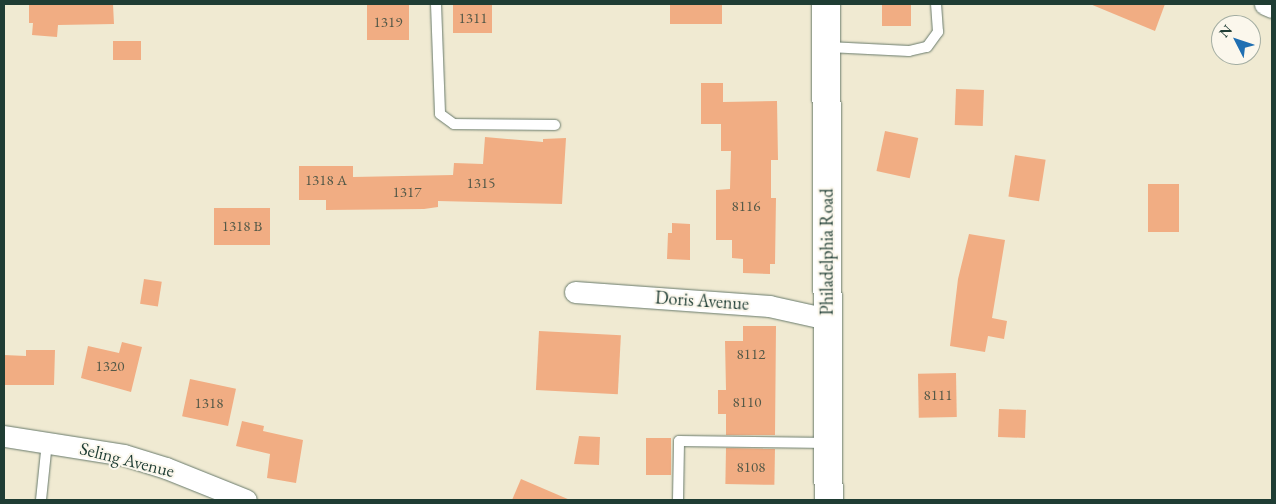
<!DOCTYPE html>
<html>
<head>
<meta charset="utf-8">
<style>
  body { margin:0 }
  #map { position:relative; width:1276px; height:504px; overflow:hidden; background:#f0ead2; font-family:"EB Garamond",serif }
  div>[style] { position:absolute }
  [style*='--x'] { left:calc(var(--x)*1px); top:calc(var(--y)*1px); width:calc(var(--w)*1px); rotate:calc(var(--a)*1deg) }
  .building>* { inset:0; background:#f1ad83; transform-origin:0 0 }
  .roads { filter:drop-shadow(0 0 1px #687a6b) drop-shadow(0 0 1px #687a6b) }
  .service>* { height:10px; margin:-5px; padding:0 5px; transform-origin:5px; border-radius:5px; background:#fff }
  .minor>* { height:21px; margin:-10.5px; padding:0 10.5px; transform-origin:10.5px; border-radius:10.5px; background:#fff }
  .secondary>* { height:28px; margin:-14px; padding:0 14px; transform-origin:14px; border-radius:14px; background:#fff }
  span { translate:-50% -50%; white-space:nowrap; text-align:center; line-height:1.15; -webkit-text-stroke:4px #fbf7ec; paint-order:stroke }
  .number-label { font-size:15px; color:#545948 }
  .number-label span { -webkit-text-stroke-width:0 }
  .street-label { font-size:18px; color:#1f3d34 }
  .frame { position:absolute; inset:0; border:5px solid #1f3d34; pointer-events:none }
  .north { position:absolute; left:1211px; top:15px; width:50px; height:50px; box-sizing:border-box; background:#fbf7ec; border:1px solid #a3ada2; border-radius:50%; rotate:311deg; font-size:14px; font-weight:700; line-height:20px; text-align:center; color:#1f3d34 }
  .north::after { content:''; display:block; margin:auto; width:18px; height:22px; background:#1f6fb2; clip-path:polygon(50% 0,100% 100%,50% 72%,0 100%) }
</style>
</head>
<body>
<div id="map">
  <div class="building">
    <div style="clip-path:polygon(29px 4px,113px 4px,114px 24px,58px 25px,57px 37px,32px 35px,33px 23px,29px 23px)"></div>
    <div style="left:367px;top:4px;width:42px;height:36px"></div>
    <div style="left:453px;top:4px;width:39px;height:29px"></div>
    <div style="left:670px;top:4px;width:52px;height:20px"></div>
    <div style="left:882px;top:4px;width:29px;height:22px"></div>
    <div style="clip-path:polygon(1090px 4px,1165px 4px,1155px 31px)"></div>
    <div style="left:113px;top:41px;width:28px;height:19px"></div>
    <div style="clip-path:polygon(701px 83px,723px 83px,723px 102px,777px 101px,778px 160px,771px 160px,771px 198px,776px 198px,775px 264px,770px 264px,770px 274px,743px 273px,743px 259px,732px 258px,732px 240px,716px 240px,716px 190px,730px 189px,731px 151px,721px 151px,721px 124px,701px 124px)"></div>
    <div style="left:956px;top:89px;width:28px;height:36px;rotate:2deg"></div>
    <div style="left:885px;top:131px;width:34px;height:41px;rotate:12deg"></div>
    <div style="clip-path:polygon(485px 137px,543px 142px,543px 139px,566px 138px,562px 204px,438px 201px,438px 207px,424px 209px,326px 210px,326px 200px,299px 200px,299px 166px,353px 166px,353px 177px,453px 175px,454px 163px,483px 164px)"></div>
    <div style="left:1015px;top:155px;width:31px;height:42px;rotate:9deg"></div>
    <div style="left:1148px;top:184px;width:31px;height:48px"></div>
    <div style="left:214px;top:208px;width:56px;height:37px"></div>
    <div style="clip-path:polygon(672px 223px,690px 224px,690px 260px,667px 259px,668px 233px,672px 233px)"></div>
    <div style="clip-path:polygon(969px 234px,1005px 240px,992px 318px,1007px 321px,1004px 339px,988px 336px,985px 352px,950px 346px,958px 279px)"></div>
    <div style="left:144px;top:279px;width:18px;height:25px;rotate:9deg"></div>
    <div style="clip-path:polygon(743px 326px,776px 326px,775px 435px,726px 435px,726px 414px,718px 414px,718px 390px,726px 390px,725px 341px,743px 341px)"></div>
    <div style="left:539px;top:331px;width:82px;height:59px;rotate:3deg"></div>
    <div style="clip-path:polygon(122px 342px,142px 347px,131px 392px,81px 378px,88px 346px,119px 353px)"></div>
    <div style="clip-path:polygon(26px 350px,55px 350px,54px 385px,4px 385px,4px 355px,26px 356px)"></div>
    <div style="left:956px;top:373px;width:44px;height:38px;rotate:89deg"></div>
    <div style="left:190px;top:379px;width:47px;height:38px;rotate:12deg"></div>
    <div style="left:999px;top:409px;width:27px;height:28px;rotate:2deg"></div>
    <div style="clip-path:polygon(242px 421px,264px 426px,263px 431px,303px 440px,296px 483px,267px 478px,270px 454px,236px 446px)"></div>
    <div style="clip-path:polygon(579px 436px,600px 437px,599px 465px,574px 464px)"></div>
    <div style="left:646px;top:438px;width:25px;height:37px"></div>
    <div style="left:726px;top:448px;width:49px;height:36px;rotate:1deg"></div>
    <div style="clip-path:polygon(521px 479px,570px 500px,512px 500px)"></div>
  </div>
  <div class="roads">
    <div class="service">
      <div style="--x:436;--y:4;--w:110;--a:87.9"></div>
      <div style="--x:440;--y:114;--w:17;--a:36"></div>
      <div style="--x:454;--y:124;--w:101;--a:0.6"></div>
      <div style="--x:828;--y:47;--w:81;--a:2.8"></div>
      <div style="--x:909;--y:51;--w:18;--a:-13"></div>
      <div style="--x:927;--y:47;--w:19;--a:-54"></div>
      <div style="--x:938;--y:32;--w:28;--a:-94"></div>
      <div style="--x:41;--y:500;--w:58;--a:-84.1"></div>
      <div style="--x:678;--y:500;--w:59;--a:-89"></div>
      <div style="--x:679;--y:441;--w:149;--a:0.8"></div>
    </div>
    <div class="minor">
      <div style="--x:1265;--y:4;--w:8;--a:23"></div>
      <div style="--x:575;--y:292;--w:195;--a:4.1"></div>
      <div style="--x:769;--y:306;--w:60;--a:12.4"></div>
      <div style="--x:4;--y:436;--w:121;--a:9"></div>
      <div style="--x:124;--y:455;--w:44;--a:17.2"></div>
      <div style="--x:166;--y:468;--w:86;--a:21.8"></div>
    </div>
    <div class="secondary">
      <div style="--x:826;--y:4;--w:496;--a:89.7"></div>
    </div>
  </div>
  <div class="number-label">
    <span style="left:473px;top:18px">1311</span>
    <span style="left:388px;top:22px">1319</span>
    <span style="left:326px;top:180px">1318 A</span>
    <span style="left:481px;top:183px">1315</span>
    <span style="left:407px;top:192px">1317</span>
    <span style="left:746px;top:206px">8116</span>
    <span style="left:242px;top:226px">1318 B</span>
    <span style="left:751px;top:354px">8112</span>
    <span style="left:110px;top:366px">1320</span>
    <span style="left:938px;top:395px">8111</span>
    <span style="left:747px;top:402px">8110</span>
    <span style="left:209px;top:403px">1318</span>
    <span style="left:751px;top:467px">8108</span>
  </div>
  <div class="street-label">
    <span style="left:827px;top:252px;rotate:-90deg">Philadelphia Road</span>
    <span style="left:702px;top:301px;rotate:4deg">Doris Avenue</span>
    <span style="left:127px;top:460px;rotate:14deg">Seling Avenue</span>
  </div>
  <div class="frame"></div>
  <div class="north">N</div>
</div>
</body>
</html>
